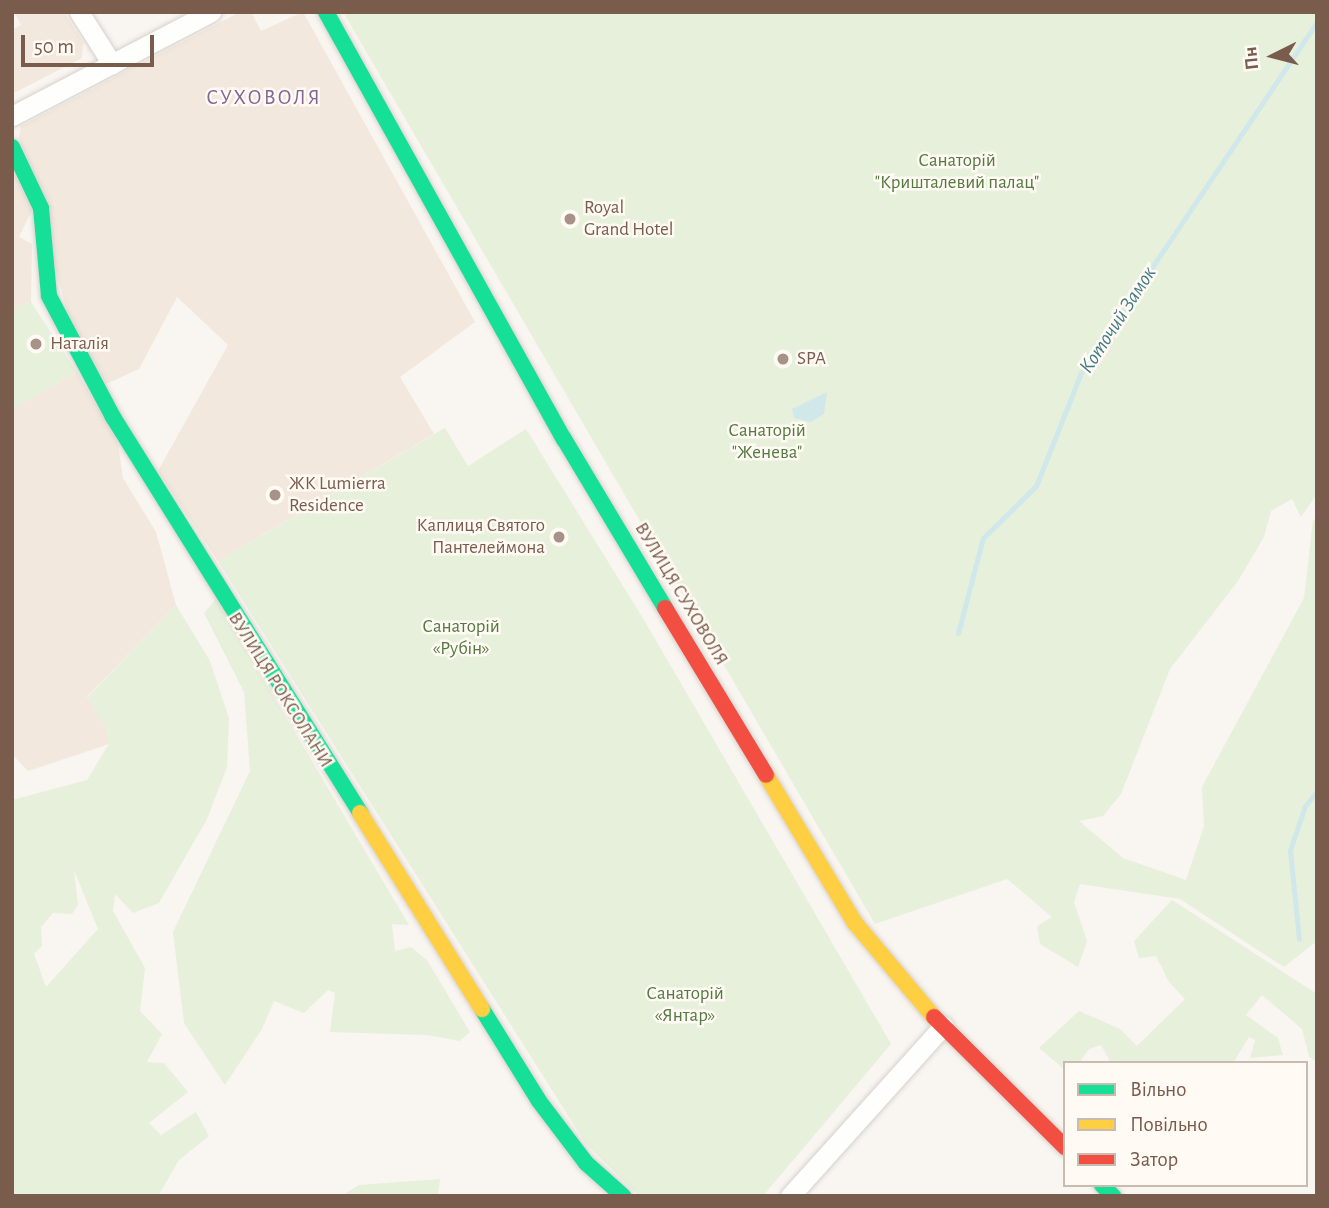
<!DOCTYPE html>
<html>
<head>
<meta charset="utf-8">
<style>
  body { margin:0 }
  #map { position:relative; width:1329px; height:1208px; overflow:hidden; background:#f9f5f0; font-family:"Alegreya Sans",sans-serif }
  div>[style] { position:absolute }
  [style*='--x'] { left:calc(var(--x)*1px); top:calc(var(--y)*1px); width:calc(var(--w)*1px); rotate:calc(var(--a)*1deg) }
  .residential>* { inset:0; background:#f2e8de }
  .green>* { inset:0; background:#e7f0db }
  .water>* { inset:0; background:#d0e8ea }
  .stream>* { height:5px; margin:-2.5px; padding:0 2.5px; transform-origin:2.5px; border-radius:2.5px; background:#d0e8ea }
  .roads { filter:drop-shadow(0 0 2px #d7d1cb) drop-shadow(0 0 2px #d7d1cb) }
  .street>* { height:19px; margin:-9.5px; padding:0 9.5px; transform-origin:9.5px; border-radius:9.5px; background:#fefefd }
  .fast>* { height:16px; margin:-8px; padding:0 8px; transform-origin:8px; border-radius:8px; background:#16e098 }
  .slow>* { height:16px; margin:-8px; padding:0 8px; transform-origin:8px; border-radius:8px; background:#ffcf43 }
  .jam>* { height:16px; margin:-8px; padding:0 8px; transform-origin:8px; border-radius:8px; background:#f24e42 }
  .dots>* { width:19px; height:19px; translate:-50% -50%; box-sizing:border-box; border:4px solid #fffaf3; border-radius:50% }
  span { translate:-50% -50%; white-space:nowrap; text-align:center; line-height:1.15; -webkit-text-stroke:5px #fffaf3; paint-order:stroke }
  .park-label { font-size:19px; color:#537a41 }
  .poi-label { font-size:19px; color:#7a5c4d }
  .left { translate:0 -50%; text-align:left }
  .right { translate:-100% -50%; text-align:right }
  .street-label { font-size:19px; color:#7a5c4d }
  .neighbourhood-label { font-size:21px; color:#846695; letter-spacing:2px }
  .water-label { font-size:21px; color:#437c86; font-style:italic }
  .frame { position:absolute; inset:0; border:14px solid #7a5c4d; pointer-events:none }
  .legend { position:absolute; left:1063px; top:1061px; width:245px; height:126px; box-sizing:border-box; background:#fffaf3; border:2px solid #cabbb1; margin:0; padding:9px 12px; list-style:none; font-size:21px; color:#7a5c4d }
  .legend li { display:flex; align-items:center; gap:14px; height:35px }
  .legend b { width:35px; border:2px solid #cabbb1 }
  .north { position:absolute; left:1238px; top:21px; width:70px; height:70px; -webkit-text-stroke:5px #fffaf3; paint-order:stroke; rotate:264deg; font-size:19px; font-weight:700; line-height:28px; text-align:center; color:#7a5c4d }
  .north::after { content:''; display:block; margin:auto; width:24px; height:32px; background:#7a5c4d; clip-path:polygon(50% 0,100% 100%,50% 72%,0 100%) }
  .scale { position:absolute; left:21px; top:35px; width:133px; height:32px; box-sizing:border-box; border:4px solid #7a5c4d; border-top:0; padding-left:9px; font-size:21px; line-height:24px; white-space:nowrap; color:#7a5c4d; -webkit-text-stroke:5px #fffaf3; paint-order:stroke }
</style>
</head>
<body>
<div id="map">
  <div class="residential">
    <div style="clip-path:polygon(14px 12px,64px 12px,83px 42px,82px 58px,12px 94px,12px 30px,21px 25px)"></div>
    <div style="clip-path:polygon(240px 12px,251px 12px,261px 31px,303px 12px,475px 322px,400px 377px,434px 434px,218px 561px,158px 471px,228px 345px,177px 297px,139px 369px,106px 384px,69px 318px,19px 137px,21px 126px)"></div>
    <div style="clip-path:polygon(12px 168px,32px 210px,19px 237px,32px 244px,31px 302px,12px 308px)"></div>
    <div style="clip-path:polygon(77px 372px,118px 443px,123px 478px,156px 532px,176px 605px,87px 697px,106px 727px,109px 744px,28px 771px,12px 754px,12px 409px)"></div>
  </div>
  <div class="green">
    <div style="clip-path:polygon(343px 12px,1317px 12px,1317px 494px,1301px 517px,1292px 499px,1271px 511px,1264px 537px,1238px 581px,1170px 669px,1121px 794px,1103px 816px,1079px 821px,1123px 858px,1186px 880px,1204px 826px,1202px 787px,1304px 598px,1313px 520px,1317px 518px,1317px 941px,1284px 967px,1180px 899px,1080px 884px,1074px 902px,1087px 941px,1078px 967px,1040px 944px,1037px 926px,1052px 917px,1007px 879px,875px 924px)"></div>
    <div style="clip-path:polygon(31px 302px,77px 372px,12px 409px,12px 308px)"></div>
    <div style="clip-path:polygon(445px 428px,468px 466px,526px 429px,644px 620px,891px 1044px,763px 1196px,639px 1196px,586px 1144px,218px 561px)"></div>
    <div style="clip-path:polygon(216px 599px,409px 925px,392px 924px,395px 951px,411px 947px,427px 960px,470px 1032px,460px 1041px,427px 1035px,330px 1032px,335px 993px,328px 990px,304px 1013px,274px 1001px,262px 1029px,225px 1085px,184px 1023px,173px 932px,250px 771px,244px 692px,204px 613px)"></div>
    <div style="clip-path:polygon(evenodd,176px 605px,210px 661px,229px 718px,227px 767px,207px 819px,159px 903px,133px 913px,115px 894px,113px 911px,145px 968px,140px 1011px,162px 1034px,147px 1062px,164px 1063px,188px 1092px,149px 1123px,161px 1135px,196px 1112px,209px 1136px,179px 1160px,158px 1196px,12px 1196px,12px 800px,87px 780px,109px 744px,106px 727px,87px 698px,176px 605px,74px 870px,98px 929px,46px 987px,34px 954px,42px 946px,41px 927px,53px 913px,72px 914px,78px 905px,74px 870px)"></div>
    <div style="clip-path:polygon(1172px 900px,1317px 994px,1317px 1062px,1309px 1057px,1302px 1029px,1262px 995px,1246px 1015px,1278px 1038px,1283px 1055px,1250px 1058px,1255px 1040px,1249px 1037px,1233px 1063px,1111px 1063px,1101px 1045px,1089px 1049px,1079px 1063px,1065px 1063px,1065px 1070px,1039px 1048px,1079px 1011px,1120px 1029px,1137px 1046px,1185px 999px,1169px 982px,1156px 956px,1139px 958px,1134px 941px)"></div>
    <div style="clip-path:polygon(440px 1179px,438px 1196px,341px 1196px,359px 1185px)"></div>
  </div>
  <div class="water">
    <div style="clip-path:polygon(827px 392px,824px 414px,811px 422px,794px 418px,792px 409px)"></div>
  </div>
  <div class="stream">
    <div style="--x:958;--y:633;--w:98;--a:-75.3"></div>
    <div style="--x:983;--y:538;--w:74;--a:-44.5"></div>
    <div style="--x:1036;--y:486;--w:122;--a:-68.3"></div>
    <div style="--x:1081;--y:373;--w:423;--a:-56.1"></div>
    <div style="--x:1299;--y:939;--w:89;--a:-95.8"></div>
    <div style="--x:1290;--y:850;--w:46;--a:-71.2"></div>
    <div style="--x:1305;--y:806;--w:19;--a:-51"></div>
  </div>
  <div class="roads">
    <div class="street">
      <div style="--x:79;--y:12;--w:62;--a:57.6"></div>
      <div style="--x:12;--y:116;--w:225;--a:-27.6"></div>
      <div style="--x:790;--y:1196;--w:229;--a:-48"></div>
    </div>
    <div class="fast">
      <div style="--x:326;--y:12;--w:489;--a:60.9"></div>
      <div style="--x:564;--y:439;--w:197;--a:59.1"></div>
      <div style="--x:12;--y:147;--w:68;--a:64.6"></div>
      <div style="--x:41;--y:208;--w:88;--a:84.8"></div>
      <div style="--x:49;--y:296;--w:137;--a:62.1"></div>
      <div style="--x:113;--y:417;--w:467;--a:58"></div>
      <div style="--x:482;--y:1009;--w:108;--a:58.2"></div>
      <div style="--x:539;--y:1101;--w:78;--a:52.8"></div>
      <div style="--x:586;--y:1163;--w:50;--a:41.7"></div>
      <div style="--x:1102;--y:1185;--w:16;--a:45"></div>
    </div>
    <div class="slow">
      <div style="--x:766;--y:775;--w:173;--a:59"></div>
      <div style="--x:855;--y:923;--w:123;--a:50"></div>
      <div style="--x:360;--y:813;--w:231;--a:58.1"></div>
    </div>
    <div class="jam">
      <div style="--x:665;--y:608;--w:195;--a:58.8"></div>
      <div style="--x:934;--y:1017;--w:185;--a:44.8"></div>
    </div>
  </div>
  <div class="dots">
    <div style="left:570px;top:219px;background:#a69286"></div>
    <div style="left:36px;top:344px;background:#a69286"></div>
    <div style="left:783px;top:359px;background:#a69286"></div>
    <div style="left:275px;top:495px;background:#a69286"></div>
    <div style="left:559px;top:537px;background:#a69286"></div>
  </div>
  <div class="park-label">
    <span style="left:957px;top:172px">Санаторій<br>"Кришталевий палац"</span>
    <span style="left:767px;top:442px">Санаторій<br>"Женева"</span>
    <span style="left:461px;top:638px">Санаторій<br>«Рубін»</span>
    <span style="left:685px;top:1005px">Санаторій<br>«Янтар»</span>
  </div>
  <div class="poi-label">
    <span class="left" style="left:584px;top:219px">Royal<br>Grand Hotel</span>
    <span class="left" style="left:50px;top:344px">Наталія</span>
    <span class="left" style="left:797px;top:359px">SPA</span>
    <span class="left" style="left:289px;top:495px">ЖК Lumierra<br>Residence</span>
    <span class="right" style="left:545px;top:537px">Каплиця Святого<br>Пантелеймона</span>
  </div>
  <div class="street-label">
    <span style="left:681px;top:594px;rotate:59deg">ВУЛИЦЯ СУХОВОЛЯ</span>
    <span style="left:280px;top:690px;rotate:58deg">ВУЛИЦЯ РОКСОЛАНИ</span>
  </div>
  <div class="neighbourhood-label">
    <span style="left:264px;top:98px">СУХОВОЛЯ</span>
  </div>
  <div class="water-label">
    <span style="left:1118px;top:320px;rotate:-57deg">Коточий Замок</span>
  </div>
  <div class="frame"></div>
  <ul class="legend">
  <li><b style="height:9px;background:#16e098"></b>Вільно</li>
  <li><b style="height:9px;background:#ffcf43"></b>Повільно</li>
  <li><b style="height:9px;background:#f24e42"></b>Затор</li>
  </ul>
  <div class="north">Пн</div>
  <div class="scale">50 m</div>
</div>
</body>
</html>
